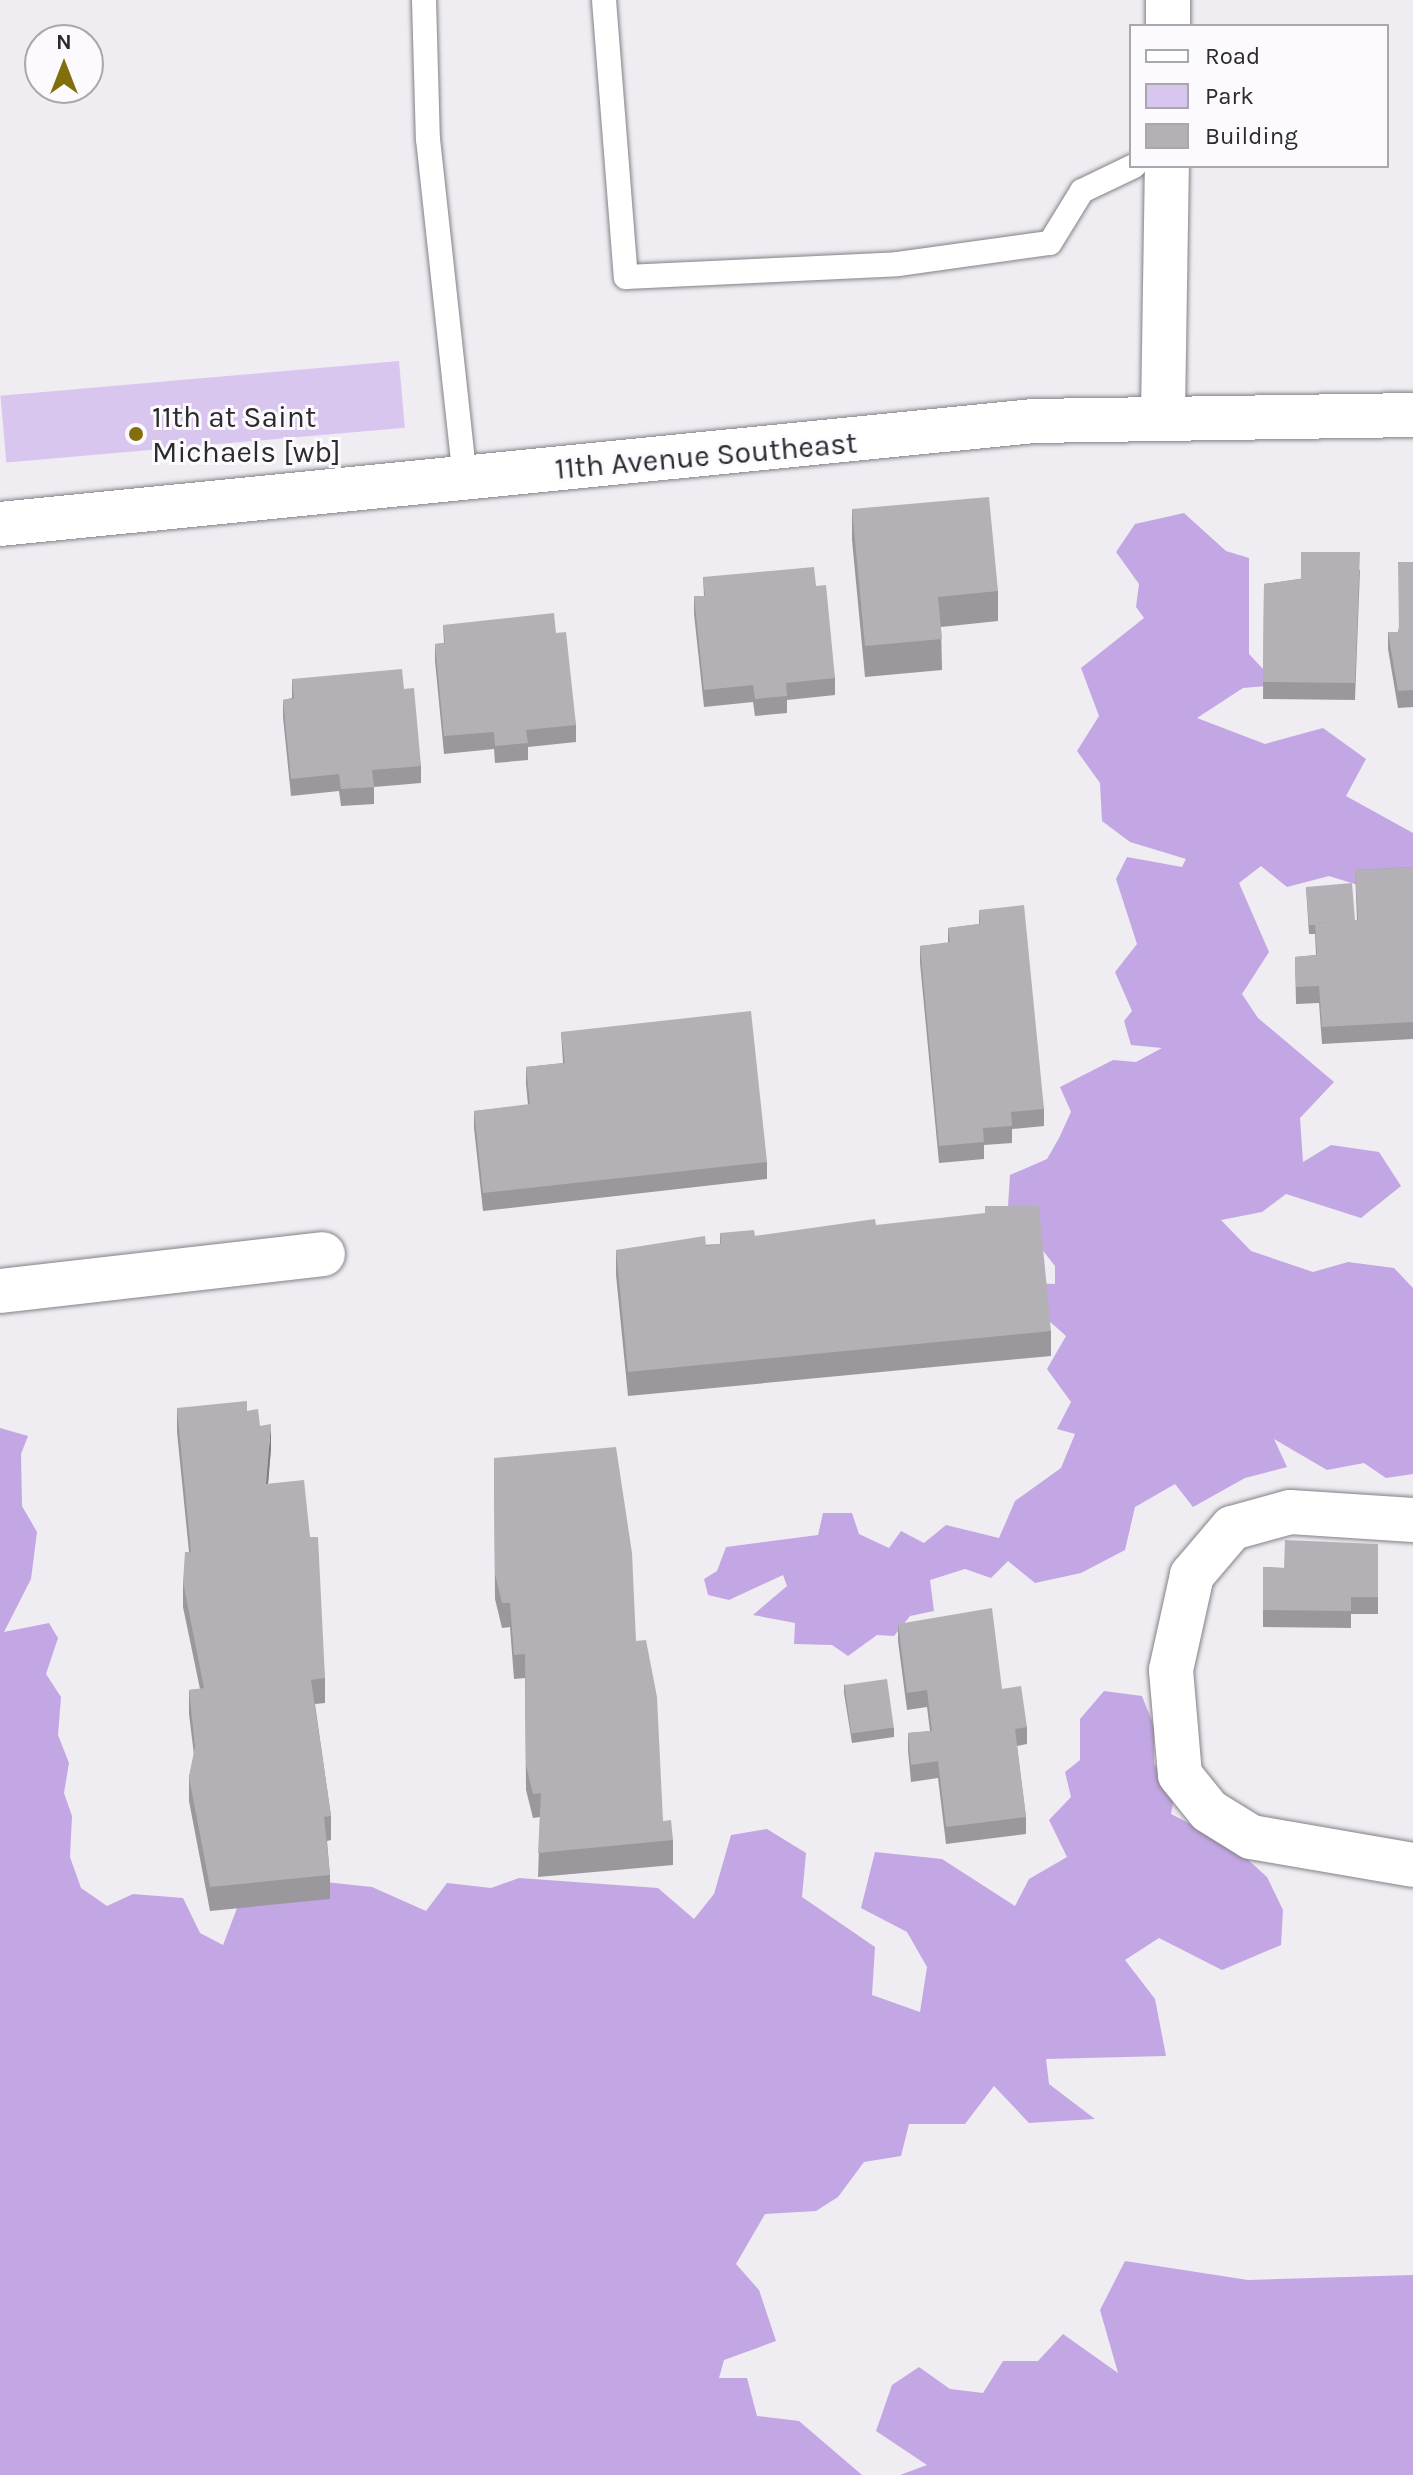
<!DOCTYPE html>
<html>
<head>
<meta charset="utf-8">
<style>
  body { margin:0 }
  #map { position:relative; width:1413px; height:2475px; overflow:hidden; background:#efecf2; font-family:Karla,sans-serif }
  div>[style] { position:absolute }
  [style*='--x'] { left:calc(var(--x)*1px); top:calc(var(--y)*1px); width:calc(var(--w)*1px); rotate:calc(var(--a)*1deg) }
  .green>* { inset:0; background:#d8c6ef; transform-origin:0 0 }
  .forest>* { inset:0; background:#c3a7e4 }
  .roads { filter:drop-shadow(0 0 2px #848187) drop-shadow(0 0 2px #848187) }
  .lane>* { height:24px; margin:-12px; padding:0 12px; transform-origin:12px; border-radius:12px; background:#fff }
  .street>* { height:44px; margin:-22px; padding:0 22px; transform-origin:22px; border-radius:22px; background:#fff }
  .wall>* { inset:0; background:#9a989d }
  .shaded-wall>* { inset:0; background:#7d7c7f }
  .building>* { inset:0; background:#b3b1b6; transform-origin:0 0 }
  .dots>* { width:22px; height:22px; translate:-50% -50%; box-sizing:border-box; border:4px solid #fcfaff; border-radius:50% }
  span { translate:-50% -50%; white-space:nowrap; text-align:center; line-height:1.15; -webkit-text-stroke:6px #fcfaff; paint-order:stroke }
  .poi-label { font-size:30px; color:#2b2a2d }
  .left { translate:0 -50%; text-align:left }
  .street-label { font-size:30px; color:#2b2a2d }
  .legend { position:absolute; left:1129px; top:24px; width:260px; height:144px; box-sizing:border-box; background:#fcfaff; border:2px solid #a8a7ab; margin:0; padding:10px 14px; list-style:none; font-size:24px; color:#2b2a2d }
  .legend li { display:flex; align-items:center; gap:16px; height:40px }
  .legend b { width:40px; border:2px solid #a8a7ab }
  .north { position:absolute; left:24px; top:24px; width:80px; height:80px; box-sizing:border-box; background:#fcfaff; border:2px solid #a8a7ab; border-radius:50%; rotate:0deg; font-size:22px; font-weight:700; line-height:32px; text-align:center; color:#2b2a2d }
  .north::after { content:''; display:block; margin:auto; width:28px; height:36px; background:#836e0c; clip-path:polygon(50% 0,100% 100%,50% 72%,0 100%) }
</style>
</head>
<body>
<div id="map">
  <div class="green">
    <div style="left:399px;top:361px;width:67px;height:400px;rotate:85deg"></div>
  </div>
  <div class="forest">
    <div style="clip-path:polygon(1184px 513px,1226px 551px,1249px 558px,1249px 654px,1278px 685px,1243px 688px,1197px 718px,1265px 744px,1323px 728px,1366px 759px,1346px 796px,1413px 833px,1413px 894px,1390px 895px,1329px 876px,1287px 887px,1261px 866px,1239px 883px,1269px 952px,1242px 994px,1258px 1018px,1334px 1082px,1300px 1118px,1303px 1162px,1331px 1145px,1379px 1152px,1401px 1186px,1361px 1218px,1286px 1194px,1262px 1212px,1221px 1220px,1251px 1251px,1313px 1272px,1348px 1262px,1394px 1268px,1413px 1288px,1413px 1474px,1386px 1478px,1364px 1463px,1327px 1470px,1274px 1439px,1287px 1467px,1245px 1478px,1193px 1507px,1175px 1484px,1135px 1507px,1125px 1550px,1081px 1573px,1035px 1583px,1008px 1561px,991px 1578px,965px 1569px,930px 1580px,934px 1611px,910px 1616px,894px 1636px,877px 1635px,848px 1656px,832px 1645px,794px 1644px,795px 1623px,753px 1615px,787px 1586px,783px 1575px,729px 1600px,708px 1595px,704px 1579px,717px 1571px,726px 1547px,818px 1535px,823px 1513px,852px 1513px,859px 1534px,889px 1548px,901px 1531px,924px 1543px,946px 1525px,999px 1538px,1015px 1501px,1061px 1468px,1075px 1434px,1057px 1429px,1071px 1402px,1047px 1369px,1066px 1336px,1038px 1311px,1026px 1283px,1055px 1284px,1055px 1266px,1008px 1206px,1010px 1175px,1047px 1159px,1059px 1138px,1071px 1112px,1060px 1087px,1113px 1060px,1136px 1062px,1162px 1048px,1131px 1045px,1124px 1021px,1132px 1011px,1115px 972px,1137px 944px,1116px 879px,1127px 857px,1182px 867px,1186px 859px,1130px 842px,1102px 821px,1100px 783px,1077px 751px,1099px 716px,1081px 668px,1144px 618px,1136px 607px,1139px 584px,1116px 552px,1135px 524px)"></div>
    <div style="clip-path:polygon(0 1428px,28px 1436px,21px 1454px,22px 1506px,37px 1532px,31px 1579px,4px 1632px,49px 1623px,58px 1638px,46px 1674px,61px 1697px,58px 1735px,69px 1763px,64px 1793px,72px 1816px,70px 1857px,81px 1888px,107px 1906px,133px 1894px,183px 1898px,200px 1933px,223px 1945px,250px 1874px,372px 1887px,426px 1911px,447px 1883px,491px 1888px,519px 1878px,658px 1888px,694px 1919px,714px 1894px,731px 1835px,767px 1829px,806px 1853px,802px 1897px,875px 1947px,872px 1995px,920px 2012px,927px 1967px,907px 1932px,861px 1908px,875px 1852px,942px 1859px,1015px 1906px,1029px 1879px,1067px 1857px,1049px 1820px,1071px 1797px,1065px 1772px,1080px 1760px,1080px 1719px,1104px 1691px,1142px 1696px,1154px 1726px,1154px 1764px,1175px 1793px,1171px 1814px,1233px 1846px,1267px 1877px,1283px 1910px,1281px 1945px,1222px 1970px,1159px 1938px,1125px 1960px,1155px 1999px,1166px 2056px,1046px 2059px,1049px 2084px,1095px 2119px,1029px 2123px,994px 2086px,965px 2124px,909px 2124px,901px 2156px,864px 2162px,838px 2197px,816px 2211px,765px 2214px,736px 2264px,759px 2290px,776px 2341px,724px 2360px,719px 2378px,747px 2378px,757px 2416px,799px 2421px,862px 2475px,0 2475px)"></div>
    <div style="clip-path:polygon(1125px 2261px,1248px 2280px,1413px 2275px,1413px 2475px,900px 2475px,927px 2465px,876px 2431px,892px 2385px,919px 2367px,950px 2389px,983px 2393px,1003px 2361px,1038px 2361px,1063px 2334px,1118px 2373px,1100px 2310px)"></div>
  </div>
  <div class="roads">
    <div class="lane">
      <div style="--x:424;--y:0;--w:139;--a:88.4"></div>
      <div style="--x:428;--y:139;--w:342;--a:83.8"></div>
      <div style="--x:604;--y:0;--w:278;--a:85.5"></div>
      <div style="--x:626;--y:277;--w:272;--a:-2.7"></div>
      <div style="--x:898;--y:264;--w:153;--a:-7.9"></div>
      <div style="--x:1050;--y:243;--w:61;--a:-58.4"></div>
      <div style="--x:1082;--y:191;--w:58;--a:-25.7"></div>
    </div>
    <div class="street">
      <div style="--x:1168;--y:26;--w:26;--a:-90"></div>
      <div style="--x:1163;--y:414;--w:248;--a:-89.1"></div>
      <div style="--x:0;--y:524;--w:1038;--a:-5.69"></div>
      <div style="--x:1033;--y:421;--w:380;--a:-0.9"></div>
      <div style="--x:0;--y:1291;--w:325;--a:-6.5"></div>
      <div style="--x:1413;--y:1520;--w:123;--a:-176.3"></div>
      <div style="--x:1290;--y:1512;--w:60;--a:164.6"></div>
      <div style="--x:1232;--y:1528;--w:62;--a:130.4"></div>
      <div style="--x:1192;--y:1575;--w:97;--a:102.5"></div>
      <div style="--x:1171;--y:1670;--w:105;--a:85.1"></div>
      <div style="--x:1180;--y:1775;--w:46;--a:51.1"></div>
      <div style="--x:1209;--y:1811;--w:49;--a:31.8"></div>
      <div style="--x:1251;--y:1837;--w:164;--a:9.8"></div>
    </div>
  </div>
  <div class="wall">
    <div style="clip-path:polygon(852px 509px,998px 591px,998px 621px,941px 627px,942px 670px,865px 677px,852px 540px)"></div>
    <div style="clip-path:polygon(1413px 562px,1413px 707px,1398px 708px,1388px 649px,1388px 632px,1398px 632px)"></div>
    <div style="clip-path:polygon(1360px 570px,1355px 700px,1263px 699px,1264px 584px)"></div>
    <div style="clip-path:polygon(703px 577px,816px 586px,835px 678px,835px 695px,787px 700px,787px 713px,755px 716px,753px 702px,704px 707px,694px 614px,694px 596px,704px 596px)"></div>
    <div style="clip-path:polygon(443px 625px,556px 633px,576px 725px,576px 742px,528px 747px,528px 760px,495px 763px,494px 749px,444px 754px,435px 661px,435px 644px,444px 643px)"></div>
    <div style="clip-path:polygon(292px 679px,404px 689px,421px 766px,421px 783px,374px 787px,374px 804px,341px 806px,339px 791px,291px 796px,283px 717px,283px 700px,292px 698px)"></div>
    <div style="clip-path:polygon(1413px 867px,1413px 1039px,1322px 1044px,1319px 1003px,1296px 1004px,1295px 957px,1316px 955px,1315px 934px,1309px 934px,1306px 887px,1355px 921px,1357px 921px,1355px 870px)"></div>
    <div style="clip-path:polygon(979px 910px,1044px 1109px,1044px 1126px,1012px 1129px,1012px 1143px,984px 1145px,984px 1159px,939px 1163px,920px 963px,920px 946px,948px 943px,948px 928px,979px 924px)"></div>
    <div style="clip-path:polygon(561px 1032px,767px 1162px,767px 1179px,483px 1211px,474px 1128px,474px 1111px,528px 1105px,526px 1084px,526px 1067px,563px 1063px)"></div>
    <div style="clip-path:polygon(876px 1225px,1051px 1331px,1051px 1356px,628px 1396px,616px 1275px,616px 1250px,720px 1244px,720px 1233px,755px 1236px)"></div>
    <div style="clip-path:polygon(177px 1408px,247px 1411px,260px 1426px,271px 1448px,268px 1484px,310px 1537px,325px 1678px,325px 1703px,315px 1704px,331px 1816px,331px 1840px,327px 1841px,330px 1875px,330px 1899px,210px 1911px,189px 1801px,189px 1777px,194px 1755px,189px 1714px,189px 1690px,200px 1689px,183px 1607px,183px 1582px,189px 1552px,177px 1432px)"></div>
    <div style="clip-path:polygon(494px 1458px,636px 1641px,663px 1821px,673px 1840px,673px 1865px,538px 1877px,540px 1817px,533px 1818px,526px 1790px,525px 1678px,514px 1679px,510px 1627px,502px 1628px,495px 1599px)"></div>
    <div style="clip-path:polygon(1378px 1544px,1378px 1614px,1351px 1614px,1351px 1628px,1263px 1627px,1263px 1567px,1284px 1568px)"></div>
    <div style="clip-path:polygon(898px 1624px,1002px 1689px,1027px 1727px,1027px 1744px,1017px 1746px,1026px 1817px,1026px 1834px,946px 1844px,938px 1778px,911px 1782px,908px 1750px,908px 1733px,930px 1731px,927px 1707px,907px 1710px,898px 1641px)"></div>
    <div style="clip-path:polygon(844px 1684px,894px 1728px,894px 1737px,852px 1743px,844px 1693px)"></div>
  </div>
  <div class="shaded-wall">
    <div style="clip-path:polygon(271px 1424px,271px 1448px,266px 1508px,266px 1484px)"></div>
  </div>
  <div class="building">
    <div style="clip-path:polygon(989px 497px,998px 591px,938px 597px,942px 639px,865px 646px,852px 509px)"></div>
    <div style="clip-path:polygon(1301px 552px,1360px 552px,1355px 683px,1263px 682px,1264px 584px,1301px 579px)"></div>
    <div style="clip-path:polygon(1398px 562px,1413px 562px,1413px 690px,1398px 691px,1388px 632px,1399px 632px)"></div>
    <div style="clip-path:polygon(814px 567px,816px 586px,826px 585px,835px 678px,786px 683px,787px 696px,755px 699px,753px 685px,704px 690px,694px 596px,705px 596px,703px 577px)"></div>
    <div style="clip-path:polygon(554px 613px,556px 633px,566px 632px,576px 725px,526px 730px,528px 743px,495px 746px,494px 732px,444px 736px,435px 644px,445px 643px,443px 625px)"></div>
    <div style="clip-path:polygon(402px 669px,404px 689px,414px 688px,421px 766px,372px 770px,374px 787px,341px 789px,339px 774px,291px 779px,283px 700px,294px 698px,292px 679px)"></div>
    <div style="clip-path:polygon(1413px 867px,1413px 1022px,1322px 1027px,1319px 986px,1296px 987px,1295px 957px,1317px 955px,1315px 923px,1358px 920px,1355px 870px)"></div>
    <div style="clip-path:polygon(1352px 883px,1355px 921px,1315px 923px,1315px 925px,1309px 925px,1306px 887px)"></div>
    <div style="clip-path:polygon(1024px 905px,1044px 1109px,1011px 1112px,1012px 1126px,983px 1128px,984px 1142px,939px 1146px,920px 946px,950px 942px,948px 928px,980px 924px,979px 910px)"></div>
    <div style="clip-path:polygon(751px 1011px,767px 1162px,483px 1193px,474px 1111px,530px 1104px,526px 1067px,565px 1063px,561px 1032px)"></div>
    <div style="clip-path:polygon(985px 1206px,1039px 1206px,1051px 1331px,628px 1372px,616px 1250px,705px 1236px,706px 1246px,721px 1244px,720px 1233px,754px 1230px,755px 1236px,875px 1219px,876px 1225px,985px 1213px)"></div>
    <div style="clip-path:polygon(247px 1401px,247px 1411px,258px 1409px,260px 1426px,271px 1424px,266px 1484px,304px 1480px,310px 1537px,318px 1537px,325px 1678px,311px 1680px,331px 1816px,324px 1817px,330px 1875px,210px 1887px,189px 1777px,195px 1746px,189px 1690px,204px 1688px,183px 1582px,185px 1552px,191px 1552px,177px 1408px)"></div>
    <div style="clip-path:polygon(616px 1447px,632px 1553px,636px 1641px,646px 1640px,657px 1697px,663px 1821px,671px 1820px,673px 1840px,538px 1853px,541px 1793px,533px 1794px,526px 1765px,525px 1654px,514px 1655px,510px 1603px,502px 1603px,495px 1574px,494px 1458px)"></div>
    <div style="clip-path:polygon(1285px 1540px,1378px 1544px,1378px 1597px,1351px 1597px,1351px 1611px,1263px 1610px,1263px 1567px,1284px 1568px)"></div>
    <div style="clip-path:polygon(992px 1608px,1002px 1689px,1021px 1686px,1027px 1727px,1015px 1729px,1026px 1817px,946px 1827px,938px 1761px,911px 1765px,908px 1733px,932px 1731px,927px 1690px,907px 1693px,898px 1624px)"></div>
    <div style="left:887px;top:1679px;width:49px;height:43px;rotate:82deg"></div>
  </div>
  <div class="dots">
    <div style="left:136px;top:434px;background:#836e0c"></div>
  </div>
  <div class="poi-label">
    <span class="left" style="left:152px;top:434px">11th at Saint<br>Michaels [wb]</span>
  </div>
  <div class="street-label">
    <span style="left:706px;top:456px;rotate:-5deg">11th Avenue Southeast</span>
  </div>
  <ul class="legend">
  <li><b style="height:10px;background:#fff"></b>Road</li>
  <li><b style="height:22px;background:#d8c6ef"></b>Park</li>
  <li><b style="height:22px;background:#b3b1b6"></b>Building</li>
  </ul>
  <div class="north">N</div>
</div>
</body>
</html>
